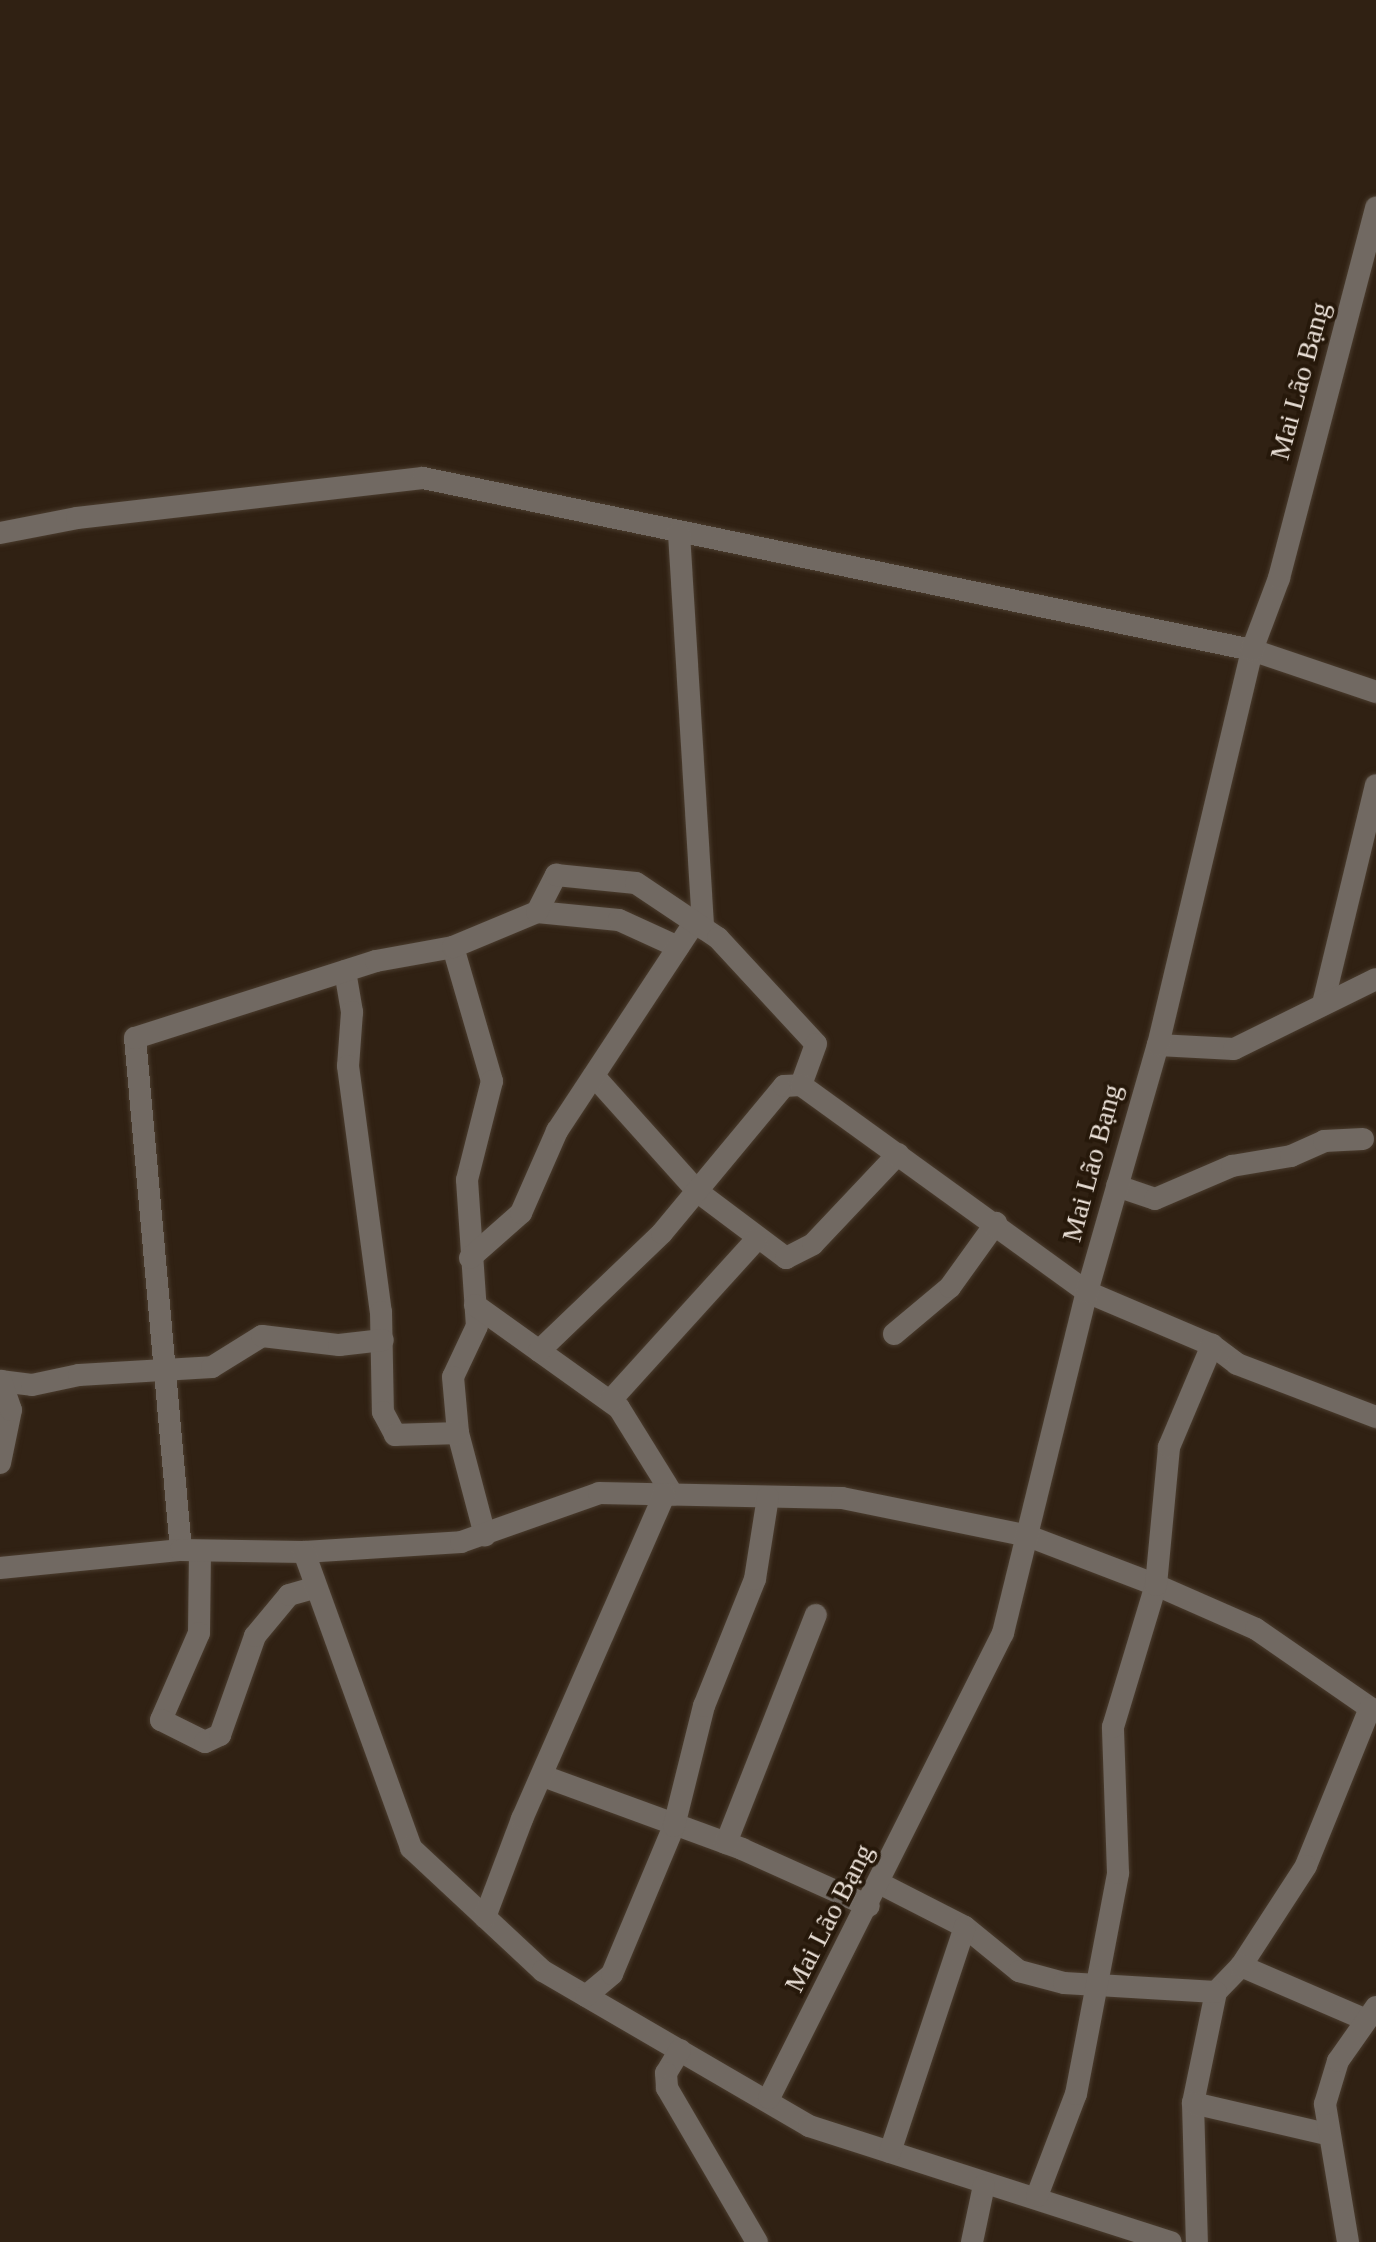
<!DOCTYPE html>
<html>
<head>
<meta charset="utf-8">
<style>
  body { margin:0 }
  #map { position:relative; width:1376px; height:2242px; overflow:hidden; background:#302113; font-family:Georgia,serif }
  div>[style] { position:absolute }
  [style*='--x'] { left:calc(var(--x)*1px); top:calc(var(--y)*1px); width:calc(var(--w)*1px); rotate:calc(var(--a)*1deg) }
  .roads { filter:drop-shadow(0 0 2px #4a3c2e) drop-shadow(0 0 2px #4a3c2e) }
  .minor>* { height:22px; margin:-11px; padding:0 11px; transform-origin:11px; border-radius:11px; background:#716962 }
  span { translate:-50% -50%; white-space:nowrap; text-align:center; line-height:1.15; -webkit-text-stroke:8px #26180a; paint-order:stroke }
  .street-label { font-size:28px; color:#eae0d7 }
</style>
</head>
<body>
<div id="map">
  <div class="roads">
    <div class="minor">
      <div style="--x:0;--y:533;--w:78;--a:-11"></div>
      <div style="--x:77;--y:518;--w:348;--a:-6.6"></div>
      <div style="--x:423;--y:478;--w:847;--a:11.72"></div>
      <div style="--x:1252;--y:650;--w:131;--a:18.7"></div>
      <div style="--x:679;--y:533;--w:396;--a:86.5"></div>
      <div style="--x:537;--y:912;--w:82;--a:5.6"></div>
      <div style="--x:619;--y:920;--w:65;--a:24.6"></div>
      <div style="--x:453;--y:947;--w:140;--a:73.8"></div>
      <div style="--x:492;--y:1081;--w:102;--a:104.2"></div>
      <div style="--x:467;--y:1180;--w:146;--a:86.1"></div>
      <div style="--x:477;--y:1326;--w:56;--a:115.2"></div>
      <div style="--x:453;--y:1377;--w:56;--a:84.9"></div>
      <div style="--x:458;--y:1433;--w:106;--a:75.2"></div>
      <div style="--x:345;--y:971;--w:42;--a:80.3"></div>
      <div style="--x:352;--y:1012;--w:54;--a:94.2"></div>
      <div style="--x:348;--y:1066;--w:248;--a:82.4"></div>
      <div style="--x:381;--y:1312;--w:100;--a:88.9"></div>
      <div style="--x:383;--y:1412;--w:26;--a:62"></div>
      <div style="--x:395;--y:1435;--w:63;--a:-1.8"></div>
      <div style="--x:1323;--y:1004;--w:225;--a:-76.4"></div>
      <div style="--x:1158;--y:1045;--w:76;--a:3"></div>
      <div style="--x:1234;--y:1049;--w:158;--a:-26.2"></div>
      <div style="--x:594;--y:1076;--w:156;--a:48.1"></div>
      <div style="--x:698;--y:1192;--w:110;--a:36.9"></div>
      <div style="--x:786;--y:1258;--w:30;--a:-27"></div>
      <div style="--x:813;--y:1244;--w:124;--a:-46.6"></div>
      <div style="--x:1117;--y:1186;--w:40;--a:18.9"></div>
      <div style="--x:1155;--y:1199;--w:84;--a:-23.2"></div>
      <div style="--x:1232;--y:1166;--w:60;--a:-9.6"></div>
      <div style="--x:1291;--y:1156;--w:36;--a:-24"></div>
      <div style="--x:1324;--y:1141;--w:39;--a:-3"></div>
      <div style="--x:470;--y:1258;--w:68;--a:-41.4"></div>
      <div style="--x:521;--y:1213;--w:90;--a:-66.3"></div>
      <div style="--x:557;--y:1131;--w:250;--a:-56.6"></div>
      <div style="--x:475;--y:1305;--w:177;--a:35.6"></div>
      <div style="--x:619;--y:1408;--w:102;--a:58.2"></div>
      <div style="--x:894;--y:1334;--w:73;--a:-40"></div>
      <div style="--x:950;--y:1287;--w:79;--a:-54.3"></div>
      <div style="--x:539;--y:1351;--w:170;--a:-43.8"></div>
      <div style="--x:662;--y:1233;--w:191;--a:-50.3"></div>
      <div style="--x:784;--y:1086;--w:17;--a:-3"></div>
      <div style="--x:0;--y:1381;--w:32;--a:7"></div>
      <div style="--x:32;--y:1385;--w:48;--a:-12"></div>
      <div style="--x:79;--y:1375;--w:133;--a:-3.4"></div>
      <div style="--x:212;--y:1367;--w:59;--a:-31.8"></div>
      <div style="--x:262;--y:1336;--w:78;--a:6.7"></div>
      <div style="--x:339;--y:1345;--w:44;--a:-6.5"></div>
      <div style="--x:610;--y:1401;--w:217;--a:-47.8"></div>
      <div style="--x:0;--y:1463;--w:54;--a:-78.3"></div>
      <div style="--x:11;--y:1410;--w:31;--a:-109"></div>
      <div style="--x:181;--y:1550;--w:514;--a:-95.13"></div>
      <div style="--x:135;--y:1038;--w:253;--a:-17.7"></div>
      <div style="--x:376;--y:961;--w:78;--a:-10.3"></div>
      <div style="--x:453;--y:947;--w:91;--a:-22.6"></div>
      <div style="--x:537;--y:912;--w:42;--a:-62.8"></div>
      <div style="--x:556;--y:875;--w:80;--a:5.7"></div>
      <div style="--x:636;--y:883;--w:99;--a:33.9"></div>
      <div style="--x:718;--y:938;--w:144;--a:47.2"></div>
      <div style="--x:816;--y:1044;--w:44;--a:110.1"></div>
      <div style="--x:801;--y:1085;--w:353;--a:35.9"></div>
      <div style="--x:1087;--y:1292;--w:136;--a:23"></div>
      <div style="--x:1212;--y:1345;--w:31;--a:37"></div>
      <div style="--x:1237;--y:1364;--w:149;--a:20.9"></div>
      <div style="--x:200;--y:1551;--w:82;--a:90.7"></div>
      <div style="--x:199;--y:1633;--w:95;--a:113.6"></div>
      <div style="--x:161;--y:1720;--w:49;--a:26.6"></div>
      <div style="--x:205;--y:1742;--w:17;--a:-25"></div>
      <div style="--x:220;--y:1735;--w:105;--a:-70.5"></div>
      <div style="--x:255;--y:1636;--w:53;--a:-50.3"></div>
      <div style="--x:289;--y:1595;--w:26;--a:-16"></div>
      <div style="--x:304;--y:1552;--w:157;--a:-3.6"></div>
      <div style="--x:461;--y:1542;--w:146;--a:-19.5"></div>
      <div style="--x:599;--y:1493;--w:243;--a:1.2"></div>
      <div style="--x:842;--y:1498;--w:190;--a:11.5"></div>
      <div style="--x:1028;--y:1536;--w:137;--a:20.9"></div>
      <div style="--x:1156;--y:1585;--w:109;--a:23.7"></div>
      <div style="--x:1256;--y:1629;--w:139;--a:34.7"></div>
      <div style="--x:1370;--y:1708;--w:170;--a:112.1"></div>
      <div style="--x:1306;--y:1866;--w:119;--a:123"></div>
      <div style="--x:1241;--y:1966;--w:36;--a:134"></div>
      <div style="--x:1216;--y:1992;--w:113;--a:101.7"></div>
      <div style="--x:1193;--y:2103;--w:139;--a:88.4"></div>
      <div style="--x:0;--y:1568;--w:182;--a:-5.7"></div>
      <div style="--x:181;--y:1550;--w:123;--a:0.9"></div>
      <div style="--x:304;--y:1552;--w:315;--a:70.1"></div>
      <div style="--x:411;--y:1848;--w:180;--a:43"></div>
      <div style="--x:543;--y:1971;--w:308;--a:30.2"></div>
      <div style="--x:809;--y:2126;--w:380;--a:17.8"></div>
      <div style="--x:543;--y:1776;--w:212;--a:20.1"></div>
      <div style="--x:742;--y:1849;--w:139;--a:24.2"></div>
      <div style="--x:726;--y:1843;--w:245;--a:-68.5"></div>
      <div style="--x:881;--y:1884;--w:94;--a:27.1"></div>
      <div style="--x:965;--y:1927;--w:70;--a:39.2"></div>
      <div style="--x:1019;--y:1971;--w:47;--a:14.9"></div>
      <div style="--x:1064;--y:1983;--w:152;--a:3.4"></div>
      <div style="--x:485;--y:1917;--w:105;--a:-69.3"></div>
      <div style="--x:522;--y:1819;--w:354;--a:-66.3"></div>
      <div style="--x:1241;--y:1966;--w:132;--a:23.3"></div>
      <div style="--x:586;--y:1996;--w:34;--a:-40"></div>
      <div style="--x:612;--y:1974;--w:160;--a:-67.3"></div>
      <div style="--x:674;--y:1826;--w:124;--a:-76"></div>
      <div style="--x:704;--y:1706;--w:137;--a:-68.1"></div>
      <div style="--x:755;--y:1579;--w:83;--a:-81"></div>
      <div style="--x:680;--y:2050;--w:27;--a:121"></div>
      <div style="--x:666;--y:2073;--w:15;--a:86"></div>
      <div style="--x:667;--y:2088;--w:178;--a:59.7"></div>
      <div style="--x:769;--y:2098;--w:521;--a:-63.29"></div>
      <div style="--x:1003;--y:1633;--w:351;--a:-76.2"></div>
      <div style="--x:1087;--y:1292;--w:257;--a:-74"></div>
      <div style="--x:1158;--y:1045;--w:406;--a:-76.6"></div>
      <div style="--x:1252;--y:650;--w:77;--a:-69.4"></div>
      <div style="--x:1279;--y:578;--w:383;--a:-75.3"></div>
      <div style="--x:1193;--y:2103;--w:137;--a:13.1"></div>
      <div style="--x:890;--y:2152;--w:237;--a:-71.6"></div>
      <div style="--x:1037;--y:2196;--w:109;--a:-69.1"></div>
      <div style="--x:1076;--y:2094;--w:225;--a:-79.2"></div>
      <div style="--x:1118;--y:1873;--w:146;--a:-92"></div>
      <div style="--x:1113;--y:1727;--w:148;--a:-73.2"></div>
      <div style="--x:1156;--y:1585;--w:139;--a:-84.6"></div>
      <div style="--x:1169;--y:1447;--w:111;--a:-67.1"></div>
      <div style="--x:972;--y:2242;--w:58;--a:-78.1"></div>
      <div style="--x:1348;--y:2242;--w:140;--a:-99.5"></div>
      <div style="--x:1325;--y:2104;--w:45;--a:-73.2"></div>
      <div style="--x:1338;--y:2061;--w:66;--a:-54.9"></div>
    </div>
  </div>
  <div class="street-label">
    <span style="left:1300px;top:381px;rotate:-75deg">Mai Lão Bạng</span>
    <span style="left:1092px;top:1163px;rotate:-75deg">Mai Lão Bạng</span>
    <span style="left:829px;top:1918px;rotate:-63deg">Mai Lão Bạng</span>
  </div>
</div>
</body>
</html>
